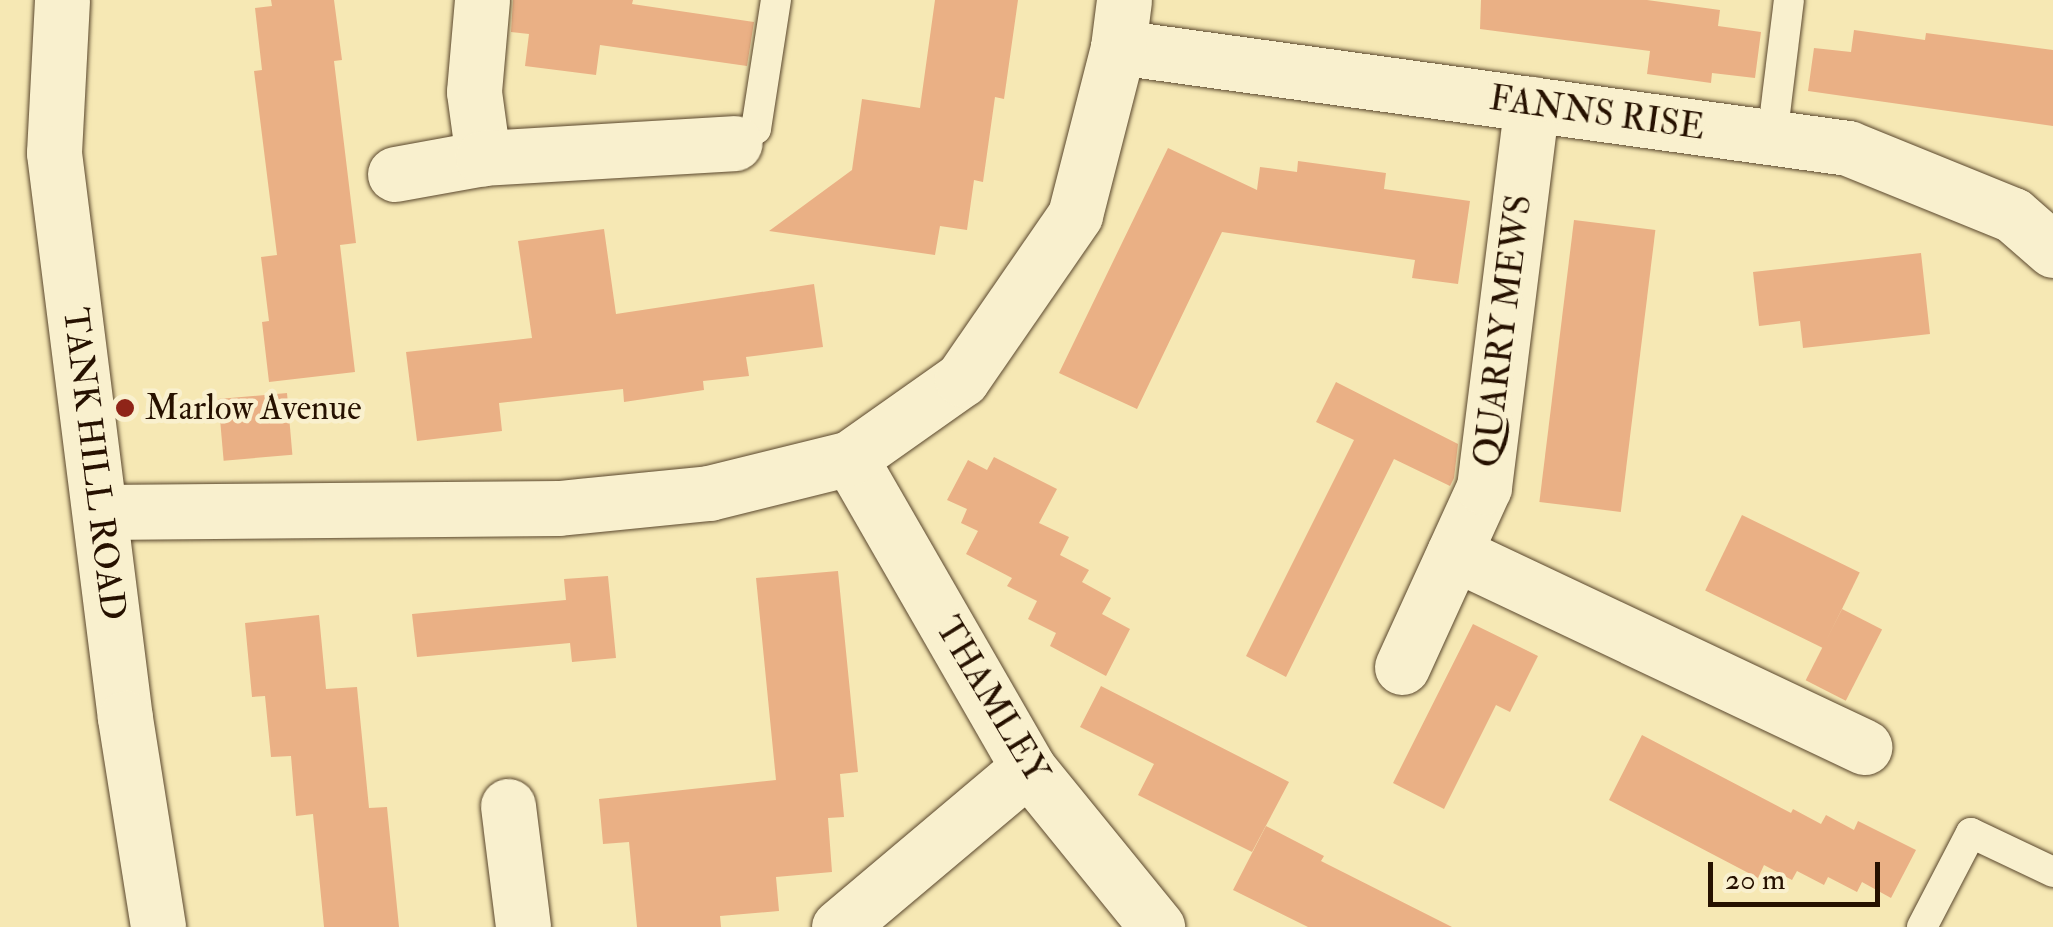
<!DOCTYPE html>
<html>
<head>
<meta charset="utf-8">
<style>
  body { margin:0 }
  #map { position:relative; width:2053px; height:927px; overflow:hidden; background:#f6e8b4; font-family:"IM FELL Double Pica",serif }
  div>[style] { position:absolute }
  [style*='--x'] { left:calc(var(--x)*1px); top:calc(var(--y)*1px); width:calc(var(--w)*1px); rotate:calc(var(--a)*1deg) }
  .building>* { inset:0; background:#eab085; transform-origin:0 0 }
  .roads { filter:drop-shadow(0 0 2px #5a472d) drop-shadow(0 0 2px #5a472d) }
  .service>* { height:30px; margin:-15px; padding:0 15px; transform-origin:15px; border-radius:15px; background:#f9f0ce }
  .minor>* { height:55px; margin:-27.5px; padding:0 27.5px; transform-origin:27.5px; border-radius:27.5px; background:#f9f0ce }
  .tertiary>* { height:55px; margin:-27.5px; padding:0 27.5px; transform-origin:27.5px; border-radius:27.5px; background:#f9f0ce }
  .dots>* { width:28px; height:28px; translate:-50% -50%; box-sizing:border-box; border:5px solid #f9f0ce; border-radius:50% }
  span { translate:-50% -50%; white-space:nowrap; text-align:center; line-height:1.15; -webkit-text-stroke:9px #f9f0ce; paint-order:stroke }
  .street-label { font-size:35px; color:#261100 }
  .poi-label { font-size:35px; color:#261100 }
  .left { translate:0 -50%; text-align:left }
  .scale { position:absolute; left:1708px; top:862px; width:172px; height:45px; box-sizing:border-box; border:5px solid #261100; border-top:0; padding-left:12px; font-size:30px; line-height:35px; white-space:nowrap; color:#261100; -webkit-text-stroke:8px #f9f0ce; paint-order:stroke }
</style>
</head>
<body>
<div id="map">
  <div class="building">
    <div style="clip-path:polygon(271px 0,334px 0,342px 60px,334px 61px,356px 243px,340px 245px,355px 372px,269px 382px,262px 322px,269px 321px,261px 257px,277px 255px,254px 71px,262px 70px,255px 8px,272px 6px)"></div>
    <div style="clip-path:polygon(513px 0,633px 0,632px 4px,754px 22px,747px 66px,600px 45px,596px 75px,525px 66px,529px 34px,511px 32px)"></div>
    <div style="clip-path:polygon(935px 0,1018px 0,1004px 99px,995px 97px,983px 182px,974px 180px,967px 230px,940px 226px,935px 255px,769px 231px,852px 170px,862px 99px,920px 108px)"></div>
    <div style="clip-path:polygon(1481px 0,1647px 0,1720px 10px,1718px 26px,1761px 32px,1755px 78px,1712px 73px,1711px 83px,1647px 74px,1650px 51px,1480px 29px)"></div>
    <div style="clip-path:polygon(1854px 30px,1925px 40px,1926px 33px,2053px 50px,2053px 126px,1808px 91px,1814px 48px,1851px 52px)"></div>
    <div style="clip-path:polygon(1168px 148px,1257px 190px,1260px 167px,1297px 172px,1298px 161px,1386px 173px,1384px 189px,1470px 201px,1458px 284px,1412px 278px,1415px 260px,1222px 232px,1137px 409px,1059px 373px)"></div>
    <div style="left:1574px;top:220px;width:82px;height:284px;rotate:7deg"></div>
    <div style="clip-path:polygon(604px 229px,616px 314px,814px 284px,823px 347px,746px 357px,749px 376px,703px 381px,704px 390px,624px 402px,623px 389px,499px 403px,502px 431px,417px 441px,406px 352px,532px 338px,518px 241px)"></div>
    <div style="clip-path:polygon(1921px 253px,1930px 334px,1803px 348px,1800px 321px,1759px 326px,1753px 272px)"></div>
    <div style="clip-path:polygon(1336px 382px,1458px 444px,1454px 478px,1450px 486px,1394px 459px,1286px 677px,1246px 656px,1354px 440px,1316px 422px)"></div>
    <div style="left:287px;top:393px;width:62px;height:69px;rotate:85deg"></div>
    <div style="clip-path:polygon(994px 457px,1057px 489px,1039px 523px,1069px 537px,1060px 555px,1089px 570px,1082px 582px,1111px 598px,1102px 614px,1130px 629px,1106px 676px,1050px 646px,1056px 633px,1028px 619px,1037px 601px,1007px 586px,1012px 578px,966px 554px,978px 531px,961px 523px,967px 509px,947px 500px,968px 460px,987px 470px)"></div>
    <div style="left:1742px;top:515px;width:131px;height:84px;rotate:26deg"></div>
    <div style="clip-path:polygon(838px 571px,858px 772px,840px 774px,844px 817px,828px 818px,832px 872px,776px 877px,779px 911px,720px 916px,721px 927px,637px 927px,629px 842px,603px 844px,599px 799px,776px 780px,756px 578px)"></div>
    <div style="clip-path:polygon(608px 576px,616px 658px,572px 662px,570px 643px,417px 657px,412px 614px,566px 600px,564px 579px)"></div>
    <div style="left:1842px;top:609px;width:45px;height:80px;rotate:27deg"></div>
    <div style="clip-path:polygon(319px 615px,326px 689px,357px 687px,369px 808px,387px 807px,399px 927px,324px 927px,313px 814px,296px 816px,291px 756px,271px 757px,265px 696px,252px 697px,245px 623px)"></div>
    <div style="clip-path:polygon(1473px 624px,1538px 656px,1510px 712px,1496px 705px,1444px 809px,1393px 783px)"></div>
    <div style="clip-path:polygon(1101px 686px,1289px 782px,1252px 852px,1138px 795px,1154px 764px,1080px 727px)"></div>
    <div style="clip-path:polygon(1642px 735px,1791px 813px,1793px 809px,1821px 824px,1826px 815px,1854px 830px,1858px 821px,1916px 850px,1891px 898px,1862px 882px,1857px 892px,1828px 877px,1824px 885px,1797px 871px,1792px 880px,1764px 865px,1758px 878px,1609px 800px)"></div>
    <div style="clip-path:polygon(1266px 826px,1324px 856px,1321px 861px,1452px 927px,1308px 927px,1233px 890px)"></div>
  </div>
  <div class="roads">
    <div class="service">
      <div style="--x:1772;--y:138;--w:139;--a:-83"></div>
      <div style="--x:735;--y:143;--w:25;--a:-34"></div>
      <div style="--x:756;--y:129;--w:131;--a:-81.2"></div>
      <div style="--x:1922;--y:927;--w:106;--a:-62.5"></div>
      <div style="--x:1971;--y:833;--w:91;--a:25.4"></div>
    </div>
    <div class="minor">
      <div style="--x:482;--y:0;--w:92;--a:95"></div>
      <div style="--x:474;--y:92;--w:67;--a:82.2"></div>
      <div style="--x:1118;--y:47;--w:737;--a:7.88"></div>
      <div style="--x:1848;--y:148;--w:178;--a:22.1"></div>
      <div style="--x:2013;--y:215;--w:53;--a:41.2"></div>
      <div style="--x:395;--y:174;--w:89;--a:-10.3"></div>
      <div style="--x:483;--y:158;--w:252;--a:-3.4"></div>
      <div style="--x:850;--y:458;--w:357;--a:60.1"></div>
      <div style="--x:1028;--y:768;--w:205;--a:50.9"></div>
      <div style="--x:101;--y:512;--w:458;--a:-0.5"></div>
      <div style="--x:559;--y:508;--w:151;--a:-5.7"></div>
      <div style="--x:709;--y:493;--w:145;--a:-13.9"></div>
      <div style="--x:850;--y:458;--w:137;--a:-35.2"></div>
      <div style="--x:962;--y:379;--w:199;--a:-55.4"></div>
      <div style="--x:1075;--y:215;--w:173;--a:-75.6"></div>
      <div style="--x:1118;--y:47;--w:47;--a:-82.7"></div>
      <div style="--x:1454;--y:553;--w:454;--a:25.3"></div>
      <div style="--x:1402;--y:667;--w:198;--a:-65.5"></div>
      <div style="--x:1484;--y:487;--w:386;--a:-82.9"></div>
      <div style="--x:508;--y:806;--w:122;--a:82.9"></div>
      <div style="--x:839;--y:927;--w:247;--a:-40.1"></div>
    </div>
    <div class="tertiary">
      <div style="--x:62;--y:0;--w:153;--a:93"></div>
      <div style="--x:54;--y:153;--w:569;--a:82.84"></div>
      <div style="--x:125;--y:718;--w:212;--a:81"></div>
    </div>
  </div>
  <div class="dots">
    <div style="left:125px;top:408px;background:#8f2418"></div>
  </div>
  <div class="street-label">
    <span style="left:1597px;top:113px;rotate:8deg">FANNS RISE</span>
    <span style="left:1503px;top:331px;rotate:-83deg">QUARRY MEWS</span>
    <span style="left:94px;top:464px;rotate:83deg">TANK HILL ROAD</span>
    <span style="left:992px;top:700px;rotate:59deg">THAMLEY</span>
  </div>
  <div class="poi-label">
    <span class="left" style="left:145px;top:408px">Marlow Avenue</span>
  </div>
  <div class="scale">20 m</div>
</div>
</body>
</html>
